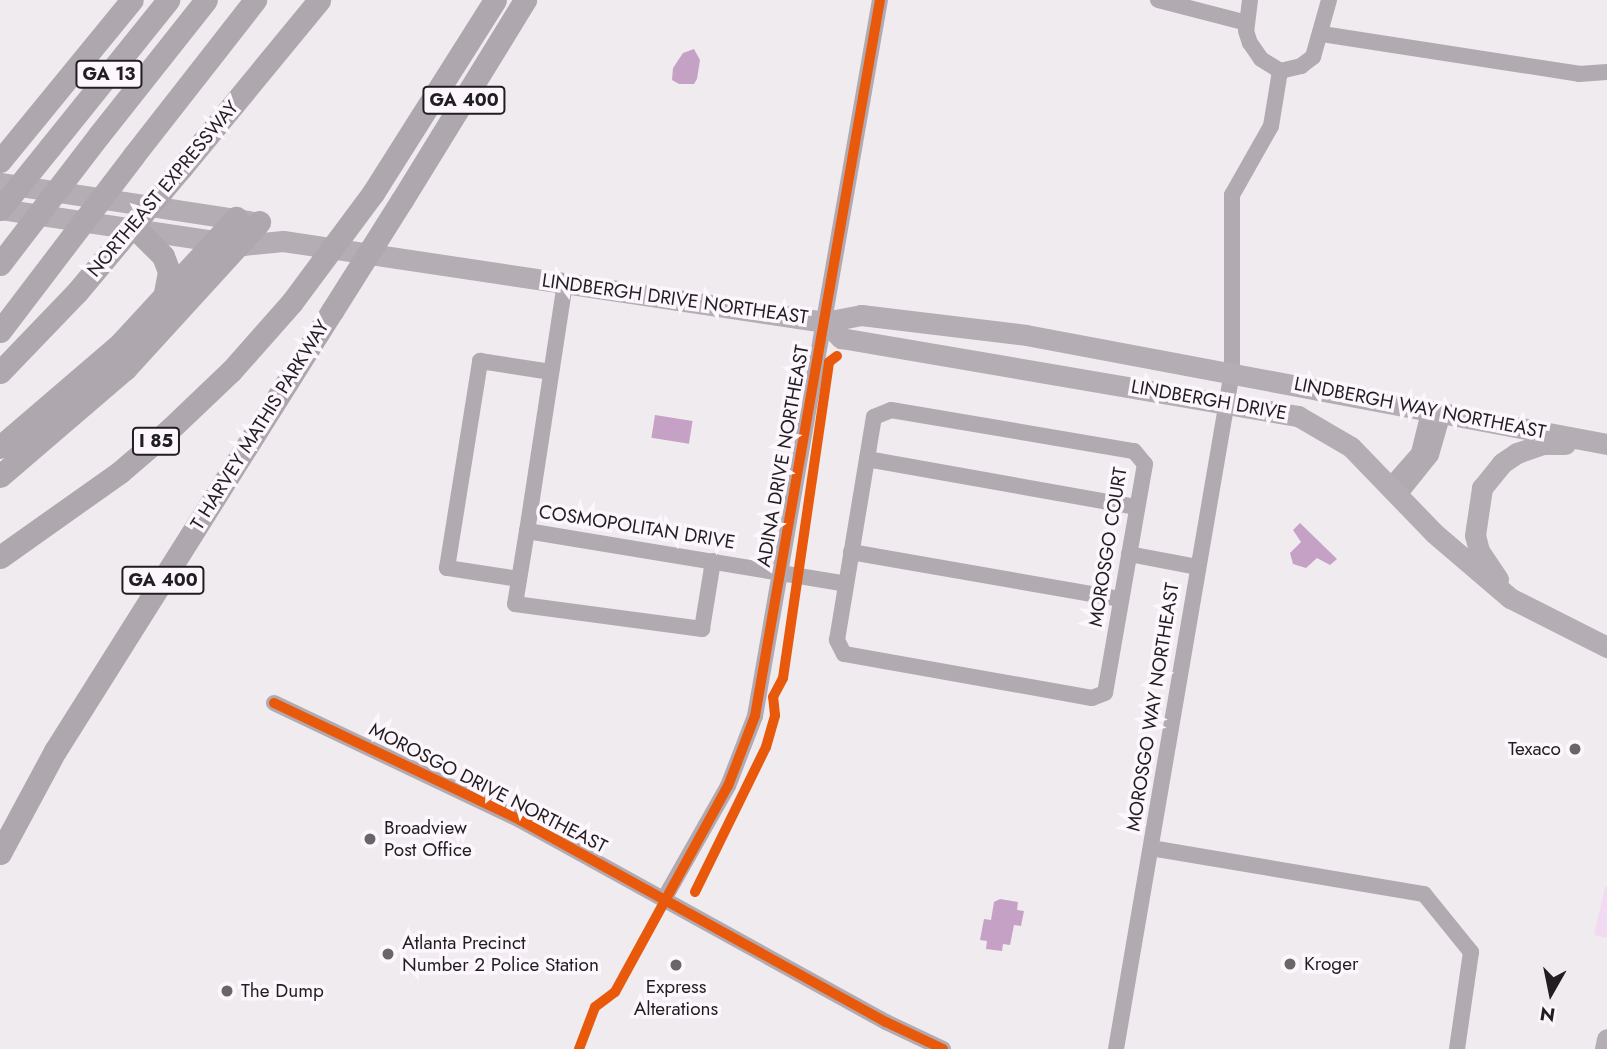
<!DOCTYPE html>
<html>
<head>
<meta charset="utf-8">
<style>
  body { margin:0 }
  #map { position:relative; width:1607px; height:1049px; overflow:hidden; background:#efebee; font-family:Jost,sans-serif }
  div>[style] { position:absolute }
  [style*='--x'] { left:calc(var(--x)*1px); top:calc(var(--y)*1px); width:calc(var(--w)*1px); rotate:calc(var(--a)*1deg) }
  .green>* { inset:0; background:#f2daf2 }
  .water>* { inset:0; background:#c5a2c5; transform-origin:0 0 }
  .minor>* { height:16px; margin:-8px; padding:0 8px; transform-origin:8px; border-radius:8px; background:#b2aab1 }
  .major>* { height:21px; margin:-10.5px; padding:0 10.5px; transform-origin:10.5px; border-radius:10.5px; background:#b4adb3 }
  .highway>* { height:23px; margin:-11.5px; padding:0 11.5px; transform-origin:11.5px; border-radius:11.5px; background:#aea8ae }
  .highway-bridge>* { height:23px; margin:-11.5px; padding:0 11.5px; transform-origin:11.5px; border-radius:11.5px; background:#aea8ae }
  .cycleway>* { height:10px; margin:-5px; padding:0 5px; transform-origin:5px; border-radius:5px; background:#e8590c }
  .dots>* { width:19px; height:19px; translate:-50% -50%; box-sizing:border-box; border:4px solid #fdf7fd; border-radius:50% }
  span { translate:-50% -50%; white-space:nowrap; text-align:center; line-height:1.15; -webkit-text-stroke:7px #fdf7fd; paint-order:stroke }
  .shield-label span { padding:2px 5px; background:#fdf7fd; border:2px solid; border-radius:5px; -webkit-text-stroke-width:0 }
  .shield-label { font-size:18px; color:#201e20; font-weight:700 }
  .street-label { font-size:19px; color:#201e20 }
  .poi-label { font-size:19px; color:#201e20 }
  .right { translate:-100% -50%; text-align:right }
  .left { translate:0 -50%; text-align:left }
  .north { position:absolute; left:1516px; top:958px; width:70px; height:70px; -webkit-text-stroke:5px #fdf7fd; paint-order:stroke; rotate:189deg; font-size:19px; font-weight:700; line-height:28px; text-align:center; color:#201e20 }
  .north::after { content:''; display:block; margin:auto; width:24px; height:32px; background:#201e20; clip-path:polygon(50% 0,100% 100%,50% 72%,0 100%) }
</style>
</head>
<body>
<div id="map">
  <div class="green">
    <div style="clip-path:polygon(1605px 887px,1607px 887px,1607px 938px,1594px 935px)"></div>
  </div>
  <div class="water">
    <div style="clip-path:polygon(694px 49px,700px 60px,697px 79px,694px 84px,679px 84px,672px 80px,673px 68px,683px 53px)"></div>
    <div style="left:655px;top:415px;width:38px;height:23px;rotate:9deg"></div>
    <div style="clip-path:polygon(1300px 523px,1337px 559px,1330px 565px,1317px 558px,1306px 568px,1293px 564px,1290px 553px,1301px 542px,1293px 530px)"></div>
    <div style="clip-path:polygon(1000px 899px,1018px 902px,1017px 910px,1024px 911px,1021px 926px,1014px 925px,1010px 945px,1003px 944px,1002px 951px,986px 949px,987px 941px,980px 940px,984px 919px,991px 920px,994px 902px)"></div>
  </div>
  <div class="minor">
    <div style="--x:1158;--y:0;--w:92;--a:14.5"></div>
    <div style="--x:1250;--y:0;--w:31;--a:97"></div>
    <div style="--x:1246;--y:31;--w:13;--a:72"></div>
    <div style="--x:1250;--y:43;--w:19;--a:55"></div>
    <div style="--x:1261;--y:59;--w:22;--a:32"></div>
    <div style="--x:1280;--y:71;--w:22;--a:-13"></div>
    <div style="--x:1301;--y:66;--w:15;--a:-37"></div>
    <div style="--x:1313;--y:57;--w:59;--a:-74.3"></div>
    <div style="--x:1322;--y:34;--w:260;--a:8.8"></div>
    <div style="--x:1579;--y:74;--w:28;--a:-4"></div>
    <div style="--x:565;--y:283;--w:251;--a:98.7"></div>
    <div style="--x:527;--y:531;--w:323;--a:9.4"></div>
    <div style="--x:891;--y:410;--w:246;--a:9.6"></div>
    <div style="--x:1134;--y:451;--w:17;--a:50"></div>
    <div style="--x:1145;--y:464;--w:232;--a:99.9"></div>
    <div style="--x:1105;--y:693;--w:14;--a:159"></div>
    <div style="--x:1092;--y:698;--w:252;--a:-169.9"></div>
    <div style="--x:844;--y:654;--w:16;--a:-117"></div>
    <div style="--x:837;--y:640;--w:226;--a:-80.6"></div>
    <div style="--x:874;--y:417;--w:18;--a:-22"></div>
    <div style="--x:867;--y:459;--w:274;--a:10.1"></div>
    <div style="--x:1390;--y:486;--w:44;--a:-48.7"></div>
    <div style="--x:1419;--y:453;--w:46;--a:-76.3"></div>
    <div style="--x:1399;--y:495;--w:51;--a:-51.3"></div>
    <div style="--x:1431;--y:455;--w:47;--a:-73.9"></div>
    <div style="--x:527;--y:531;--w:74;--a:99.3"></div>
    <div style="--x:515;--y:604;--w:189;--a:7.6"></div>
    <div style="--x:702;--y:629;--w:69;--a:-80.8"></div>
    <div style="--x:851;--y:552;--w:274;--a:9.9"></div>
    <div style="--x:1129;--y:554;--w:69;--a:10.8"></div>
    <div style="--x:519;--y:579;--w:73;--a:-171.3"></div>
    <div style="--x:447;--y:568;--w:210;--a:-80.9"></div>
    <div style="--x:480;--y:361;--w:72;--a:8.8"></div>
    <div style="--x:274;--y:703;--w:272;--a:25.4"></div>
    <div style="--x:520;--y:820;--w:418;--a:28.9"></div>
    <div style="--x:886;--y:1022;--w:63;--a:25.3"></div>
    <div style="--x:1151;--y:848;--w:277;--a:9.6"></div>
    <div style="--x:1424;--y:894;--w:75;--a:51"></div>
    <div style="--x:1471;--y:952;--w:98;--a:98.2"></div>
    <div style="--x:664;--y:899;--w:130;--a:-60.5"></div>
    <div style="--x:728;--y:786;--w:75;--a:-68.9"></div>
    <div style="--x:755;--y:716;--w:727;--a:-80.1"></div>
    <div style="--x:1116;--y:1049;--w:687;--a:-80.28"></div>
    <div style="--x:1232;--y:372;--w:177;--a:-90"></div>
    <div style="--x:1232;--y:195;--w:79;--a:-60.5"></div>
    <div style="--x:1271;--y:126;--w:56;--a:-80.7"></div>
  </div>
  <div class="major">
    <div style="--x:0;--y:183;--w:252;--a:8.7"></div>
    <div style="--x:0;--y:209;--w:245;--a:8.5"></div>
    <div style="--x:242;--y:245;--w:41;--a:-5.6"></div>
    <div style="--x:283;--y:241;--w:548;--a:8.5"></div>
    <div style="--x:825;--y:322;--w:37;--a:-11"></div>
    <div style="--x:861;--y:315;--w:166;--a:6.9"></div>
    <div style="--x:1026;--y:335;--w:591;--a:10.63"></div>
    <div style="--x:825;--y:322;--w:23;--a:45"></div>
    <div style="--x:841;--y:338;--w:464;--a:9.7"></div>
    <div style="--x:1298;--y:416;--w:61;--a:30.3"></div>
    <div style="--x:1351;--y:447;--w:120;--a:46"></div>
    <div style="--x:1434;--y:533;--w:100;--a:40.5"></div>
    <div style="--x:1510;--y:598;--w:109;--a:26.8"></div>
    <div style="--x:1498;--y:579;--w:34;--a:-124"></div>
    <div style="--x:1479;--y:551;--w:16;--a:-104"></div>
    <div style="--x:1475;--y:535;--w:48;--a:-81.5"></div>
    <div style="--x:1482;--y:488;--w:32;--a:-51"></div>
    <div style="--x:1502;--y:463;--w:18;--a:-34"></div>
    <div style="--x:1517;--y:453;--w:28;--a:-19"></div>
    <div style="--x:1543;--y:444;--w:22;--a:0"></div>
    <div style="--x:1605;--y:1049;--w:10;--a:-79"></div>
  </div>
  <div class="highway">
    <div style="--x:99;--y:135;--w:172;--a:-51.6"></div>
    <div style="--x:50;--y:147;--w:189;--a:-51.2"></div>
    <div style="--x:134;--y:155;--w:197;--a:-52"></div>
    <div style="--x:0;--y:161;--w:208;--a:-50.7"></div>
    <div style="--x:182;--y:167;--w:216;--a:-50.6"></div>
    <div style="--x:373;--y:193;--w:228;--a:-57.7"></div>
    <div style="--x:402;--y:200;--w:235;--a:-58.4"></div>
    <div style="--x:134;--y:227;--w:41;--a:45"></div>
    <div style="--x:163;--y:256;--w:17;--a:69"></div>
    <div style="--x:169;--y:272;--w:26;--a:101"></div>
    <div style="--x:0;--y:372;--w:111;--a:-46.1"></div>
    <div style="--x:0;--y:447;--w:157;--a:-40.6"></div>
    <div style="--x:119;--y:345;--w:173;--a:-47.3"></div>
    <div style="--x:0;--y:476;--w:165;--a:-40.6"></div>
    <div style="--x:125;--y:369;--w:199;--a:-47.6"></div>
    <div style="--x:0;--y:557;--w:147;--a:-35.3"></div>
    <div style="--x:120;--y:472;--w:65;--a:-40.6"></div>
    <div style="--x:169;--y:430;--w:86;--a:-43.6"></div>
    <div style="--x:231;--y:371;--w:92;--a:-48.5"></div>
    <div style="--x:0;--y:853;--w:116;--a:-61.7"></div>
    <div style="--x:55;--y:751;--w:520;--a:-57.81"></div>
  </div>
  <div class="highway-bridge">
    <div style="--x:0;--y:209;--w:80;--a:-51.1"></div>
    <div style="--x:0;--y:264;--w:163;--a:-52.5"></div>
    <div style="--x:77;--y:292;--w:163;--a:-50"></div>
    <div style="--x:292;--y:302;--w:136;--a:-53.4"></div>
    <div style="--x:332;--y:311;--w:131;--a:-57.8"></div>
    <div style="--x:0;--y:331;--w:221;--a:-52.7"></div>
  </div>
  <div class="cycleway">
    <div style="--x:274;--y:703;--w:272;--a:25.4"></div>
    <div style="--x:520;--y:820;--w:418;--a:28.9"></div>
    <div style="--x:886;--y:1022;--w:63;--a:25.3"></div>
    <div style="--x:695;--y:892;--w:161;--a:-63.9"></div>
    <div style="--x:766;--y:747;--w:33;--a:-74"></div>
    <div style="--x:775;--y:715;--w:18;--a:-96"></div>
    <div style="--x:773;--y:697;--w:21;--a:-62"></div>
    <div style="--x:783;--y:678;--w:319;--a:-81.7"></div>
    <div style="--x:829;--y:362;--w:10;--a:-37"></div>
    <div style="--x:579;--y:1049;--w:45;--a:-69.1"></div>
    <div style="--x:595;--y:1007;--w:25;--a:-37"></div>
    <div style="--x:615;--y:992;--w:235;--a:-61.3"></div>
    <div style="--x:728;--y:786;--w:75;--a:-68.9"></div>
    <div style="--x:755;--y:716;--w:727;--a:-80.1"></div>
  </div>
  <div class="dots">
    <div style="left:1575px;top:749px;background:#686668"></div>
    <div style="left:370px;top:839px;background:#686668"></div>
    <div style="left:388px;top:954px;background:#686668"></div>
    <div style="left:1290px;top:964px;background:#686668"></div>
    <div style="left:676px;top:965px;background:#686668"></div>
    <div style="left:227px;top:991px;background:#686668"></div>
  </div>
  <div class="shield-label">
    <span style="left:109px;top:74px">GA 13</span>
    <span style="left:464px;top:100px">GA 400</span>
    <span style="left:156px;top:441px">I 85</span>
    <span style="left:163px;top:580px">GA 400</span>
  </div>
  <div class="street-label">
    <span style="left:163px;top:189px;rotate:-50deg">NORTHEAST EXPRESSWAY</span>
    <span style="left:675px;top:299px;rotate:8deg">LINDBERGH DRIVE NORTHEAST</span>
    <span style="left:1209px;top:400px;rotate:10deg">LINDBERGH DRIVE</span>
    <span style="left:1420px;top:408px;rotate:11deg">LINDBERGH WAY NORTHEAST</span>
    <span style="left:260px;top:425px;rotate:-58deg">T HARVEY MATHIS PARKWAY</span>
    <span style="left:783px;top:456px;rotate:-80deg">ADINA DRIVE NORTHEAST</span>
    <span style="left:637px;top:527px;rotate:9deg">COSMOPOLITAN DRIVE</span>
    <span style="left:1108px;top:547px;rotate:-81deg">MOROSGO COURT</span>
    <span style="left:1153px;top:707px;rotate:-81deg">MOROSGO WAY NORTHEAST</span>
    <span style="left:488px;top:788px;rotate:27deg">MOROSGO DRIVE NORTHEAST</span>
  </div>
  <div class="poi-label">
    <span class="right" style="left:1561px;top:749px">Texaco</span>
    <span class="left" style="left:384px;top:839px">Broadview<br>Post Office</span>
    <span class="left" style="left:402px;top:954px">Atlanta Precinct<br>Number 2 Police Station</span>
    <span class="left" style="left:1304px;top:964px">Kroger</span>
    <span style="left:676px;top:998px">Express<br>Alterations</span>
    <span class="left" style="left:241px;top:991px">The Dump</span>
  </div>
  <div class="north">N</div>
</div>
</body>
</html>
